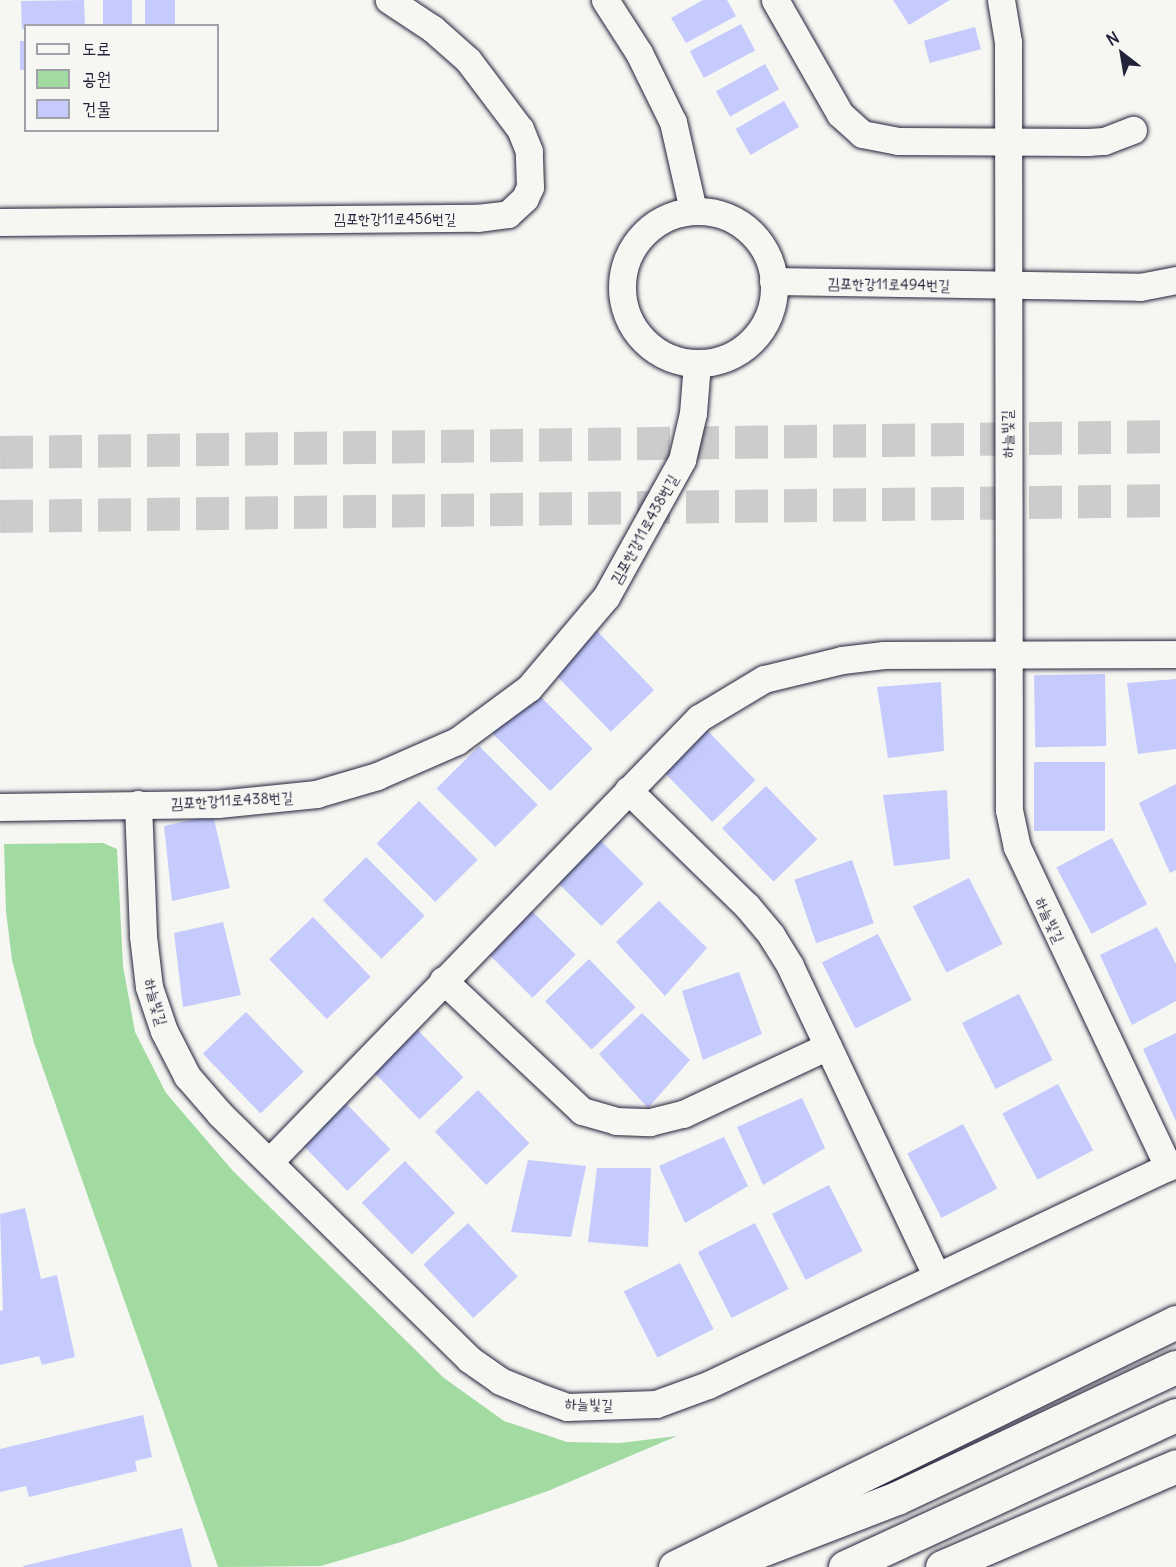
<!DOCTYPE html>
<html>
<head>
<meta charset="utf-8">
<style>
  body { margin:0 }
  #map { position:relative; width:1176px; height:1567px; overflow:hidden; background:#f6f6f2; font-family:Delius,"Poor Story",sans-serif }
  div>[style] { position:absolute }
  [style*='--x'] { left:calc(var(--x)*1px); top:calc(var(--y)*1px); width:calc(var(--w)*1px); rotate:calc(var(--a)*1deg) }
  .green>* { inset:0; background:#a1dba1 }
  .building>* { inset:0; background:#c5cbfd; transform-origin:0 0 }
  .trunk-tunnel>* { height:33px; margin-top:-16.5px; transform-origin:0; background:repeating-linear-gradient(90deg,#cccccd 0 33px,transparent 0 49px) }
  .roads { filter:drop-shadow(0 0 2px #22223b) drop-shadow(0 0 2px #22223b) }
  .minor>* { height:27px; margin:-13.5px; padding:0 13.5px; transform-origin:13.5px; border-radius:13.5px; background:#f6f6f2 }
  .minor>.ring { margin:-13.5px; padding:0; box-sizing:content-box; background:none; border:27px solid #f6f6f2; border-radius:50% }
  .tertiary>* { height:33px; margin:-16.5px; padding:0 16.5px; transform-origin:16.5px; border-radius:16.5px; background:#f6f6f2 }
  .trunk>* { height:33px; margin:-16.5px; padding:0 16.5px; transform-origin:16.5px; border-radius:16.5px; background:#f6f6f2 }
  span { translate:-50% -50%; white-space:nowrap; text-align:center; line-height:1.15; -webkit-text-stroke:6px #f6f6f2; paint-order:stroke }
  .street-label { font-size:15px; color:#22223b }
  .legend { position:absolute; left:24px; top:24px; width:195px; height:108px; box-sizing:border-box; background:#f6f6f2; border:2px solid #a1a1a9; margin:0; padding:8px 10px; list-style:none; font-size:18px; color:#22223b }
  .legend li { display:flex; align-items:center; gap:12px; height:30px }
  .legend b { width:30px; border:2px solid #a1a1a9 }
  .north { position:absolute; left:1092px; top:24px; width:60px; height:60px; -webkit-text-stroke:4px #f6f6f2; paint-order:stroke; rotate:329deg; font-size:16px; font-weight:700; line-height:24px; text-align:center; color:#22223b }
  .north::after { content:''; display:block; margin:auto; width:21px; height:27px; background:#22223b; clip-path:polygon(50% 0,100% 100%,50% 72%,0 100%) }
</style>
</head>
<body>
<div id="map">
  <div class="green">
    <div style="clip-path:polygon(103px 843px,117px 849px,123px 966px,135px 1032px,166px 1093px,233px 1171px,444px 1378px,504px 1421px,567px 1442px,620px 1443px,677px 1436px,548px 1491px,401px 1542px,321px 1566px,218px 1567px,34px 1043px,12px 960px,6px 911px,4px 844px)"></div>
  </div>
  <div class="building">
    <div style="clip-path:polygon(84px 0,85px 26px,26px 26px,22px 30px,21px 1px)"></div>
    <div style="left:103px;top:0;width:29px;height:26px"></div>
    <div style="left:145px;top:0;width:30px;height:26px"></div>
    <div style="clip-path:polygon(703px 0,727px 0,736px 16px,686px 43px,671px 18px)"></div>
    <div style="clip-path:polygon(893px 0,950px 0,909px 25px)"></div>
    <div style="left:741px;top:24px;width:30px;height:58px;rotate:62deg"></div>
    <div style="left:975px;top:27px;width:23px;height:53px;rotate:75deg"></div>
    <div style="left:20px;top:41px;width:6px;height:29px"></div>
    <div style="left:765px;top:64px;width:29px;height:56px;rotate:61deg"></div>
    <div style="left:784px;top:101px;width:30px;height:56px;rotate:60deg"></div>
    <div style="left:597px;top:631px;width:82px;height:60px;rotate:46deg"></div>
    <div style="left:1105px;top:674px;width:72px;height:71px;rotate:89deg"></div>
    <div style="clip-path:polygon(1176px 679px,1176px 749px,1138px 754px,1127px 683px)"></div>
    <div style="clip-path:polygon(941px 682px,944px 751px,888px 758px,877px 687px)"></div>
    <div style="left:534px;top:690px;width:83px;height:60px;rotate:45deg"></div>
    <div style="left:704px;top:727px;width:74px;height:60px;rotate:46deg"></div>
    <div style="left:479px;top:746px;width:83px;height:60px;rotate:45deg"></div>
    <div style="left:1034px;top:762px;width:71px;height:69px"></div>
    <div style="clip-path:polygon(1176px 784px,1176px 870px,1170px 873px,1139px 803px)"></div>
    <div style="left:766px;top:786px;width:74px;height:61px;rotate:46deg"></div>
    <div style="clip-path:polygon(947px 790px,950px 859px,894px 866px,883px 795px)"></div>
    <div style="left:419px;top:801px;width:83px;height:60px;rotate:45deg"></div>
    <div style="clip-path:polygon(213px 815px,230px 888px,172px 901px,164px 826px)"></div>
    <div style="left:597px;top:837px;width:66px;height:60px;rotate:45deg"></div>
    <div style="left:1112px;top:838px;width:75px;height:63px;rotate:62deg"></div>
    <div style="left:366px;top:857px;width:83px;height:61px;rotate:45deg"></div>
    <div style="left:852px;top:860px;width:67px;height:61px;rotate:71deg"></div>
    <div style="left:969px;top:878px;width:74px;height:63px;rotate:63deg"></div>
    <div style="clip-path:polygon(659px 901px,707px 948px,665px 996px,616px 942px)"></div>
    <div style="left:529px;top:908px;width:66px;height:61px;rotate:45deg"></div>
    <div style="left:313px;top:917px;width:83px;height:61px;rotate:46deg"></div>
    <div style="clip-path:polygon(223px 922px,241px 995px,183px 1007px,174px 933px)"></div>
    <div style="clip-path:polygon(1157px 927px,1176px 964px,1176px 1001px,1132px 1025px,1100px 955px)"></div>
    <div style="left:878px;top:934px;width:74px;height:63px;rotate:63deg"></div>
    <div style="left:589px;top:959px;width:67px;height:61px;rotate:46deg"></div>
    <div style="clip-path:polygon(739px 972px,762px 1034px,703px 1060px,682px 991px)"></div>
    <div style="left:1019px;top:994px;width:74px;height:64px;rotate:63deg"></div>
    <div style="left:246px;top:1012px;width:83px;height:60px;rotate:46deg"></div>
    <div style="clip-path:polygon(642px 1013px,690px 1060px,648px 1108px,599px 1054px)"></div>
    <div style="left:412px;top:1024px;width:74px;height:61px;rotate:46deg"></div>
    <div style="clip-path:polygon(1176px 1033px,1176px 1121px,1143px 1049px)"></div>
    <div style="left:1058px;top:1084px;width:75px;height:63px;rotate:62deg"></div>
    <div style="left:478px;top:1090px;width:74px;height:60px;rotate:46deg"></div>
    <div style="left:339px;top:1096px;width:74px;height:60px;rotate:46deg"></div>
    <div style="clip-path:polygon(802px 1098px,825px 1148px,763px 1185px,737px 1127px)"></div>
    <div style="left:963px;top:1124px;width:73px;height:63px;rotate:62deg"></div>
    <div style="clip-path:polygon(724px 1137px,748px 1186px,685px 1223px,659px 1166px)"></div>
    <div style="clip-path:polygon(528px 1160px,586px 1166px,571px 1237px,511px 1232px)"></div>
    <div style="left:405px;top:1161px;width:72px;height:60px;rotate:46deg"></div>
    <div style="clip-path:polygon(597px 1168px,651px 1168px,648px 1247px,588px 1242px)"></div>
    <div style="left:829px;top:1185px;width:74px;height:64px;rotate:63deg"></div>
    <div style="clip-path:polygon(25px 1208px,41px 1279px,57px 1275px,75px 1357px,42px 1365px,39px 1356px,0 1365px,0 1311px,3px 1310px,0 1214px)"></div>
    <div style="left:468px;top:1223px;width:73px;height:61px;rotate:47deg"></div>
    <div style="left:755px;top:1223px;width:74px;height:64px;rotate:63deg"></div>
    <div style="left:680px;top:1263px;width:74px;height:63px;rotate:63deg"></div>
    <div style="clip-path:polygon(143px 1415px,152px 1457px,135px 1461px,137px 1471px,29px 1497px,26px 1486px,0 1492px,0 1449px)"></div>
    <div style="clip-path:polygon(182px 1528px,192px 1567px,24px 1567px,23px 1566px)"></div>
  </div>
  <div class="trunk-tunnel">
    <div style="--x:0;--y:452;--w:1176;--a:-0.78"></div>
    <div style="--x:0;--y:516;--w:1176;--a:-0.78"></div>
  </div>
  <div class="roads">
    <div class="minor">
      <div style="--x:605;--y:0;--w:63;--a:57.3"></div>
      <div style="--x:639;--y:53;--w:77;--a:63.8"></div>
      <div style="--x:673;--y:122;--w:90;--a:77.2"></div>
      <div style="--x:775;--y:0;--w:131;--a:60.3"></div>
      <div style="--x:840;--y:114;--w:30;--a:42"></div>
      <div style="--x:862;--y:134;--w:37;--a:11"></div>
      <div style="--x:898;--y:141;--w:190;--a:0.3"></div>
      <div style="--x:1088;--y:142;--w:16;--a:-4"></div>
      <div style="--x:1104;--y:141;--w:31;--a:-21"></div>
      <div style="--x:1001;--y:0;--w:43;--a:80.5"></div>
      <div style="--x:1008;--y:42;--w:768;--a:89.93"></div>
      <div style="--x:1009;--y:810;--w:38;--a:78"></div>
      <div style="--x:1017;--y:847;--w:354;--a:64.7"></div>
      <div class="ring" style="left:622px;top:211px;width:125px;height:125px"></div>
      <div style="--x:0;--y:222;--w:477;--a:-0.5"></div>
      <div style="--x:477;--y:218;--w:31;--a:-7"></div>
      <div style="--x:508;--y:214;--w:23;--a:-43"></div>
      <div style="--x:525;--y:198;--w:12;--a:-66"></div>
      <div style="--x:530;--y:187;--w:36;--a:-92"></div>
      <div style="--x:529;--y:151;--w:24;--a:-112"></div>
      <div style="--x:520;--y:129;--w:86;--a:-127"></div>
      <div style="--x:468;--y:60;--w:47;--a:-138.5"></div>
      <div style="--x:433;--y:29;--w:53;--a:-146.6"></div>
      <div style="--x:773;--y:281;--w:367;--a:0.9"></div>
      <div style="--x:1140;--y:287;--w:37;--a:-11"></div>
      <div style="--x:628;--y:790;--w:166;--a:44.3"></div>
      <div style="--x:747;--y:906;--w:38;--a:50"></div>
      <div style="--x:771;--y:935;--w:36;--a:58"></div>
      <div style="--x:790;--y:966;--w:342;--a:64.7"></div>
      <div style="--x:138;--y:804;--w:132;--a:87.8"></div>
      <div style="--x:143;--y:936;--w:51;--a:83.3"></div>
      <div style="--x:149;--y:987;--w:46;--a:71.2"></div>
      <div style="--x:164;--y:1031;--w:51;--a:62.9"></div>
      <div style="--x:187;--y:1076;--w:50;--a:49"></div>
      <div style="--x:220;--y:1114;--w:349;--a:44.5"></div>
      <div style="--x:469;--y:1359;--w:38;--a:35"></div>
      <div style="--x:500;--y:1381;--w:37;--a:22"></div>
      <div style="--x:534;--y:1395;--w:35;--a:20"></div>
      <div style="--x:567;--y:1407;--w:89;--a:-1.9"></div>
      <div style="--x:656;--y:1404;--w:55;--a:-20.1"></div>
      <div style="--x:708;--y:1385;--w:518;--a:-25.38"></div>
      <div style="--x:0;--y:807;--w:218;--a:-0.8"></div>
      <div style="--x:218;--y:804;--w:99;--a:-5.8"></div>
      <div style="--x:316;--y:794;--w:64;--a:-16.4"></div>
      <div style="--x:377;--y:776;--w:87;--a:-23.6"></div>
      <div style="--x:457;--y:741;--w:89;--a:-36.4"></div>
      <div style="--x:529;--y:688;--w:119;--a:-49.8"></div>
      <div style="--x:606;--y:597;--w:157;--a:-61"></div>
      <div style="--x:682;--y:460;--w:48;--a:-76.8"></div>
      <div style="--x:693;--y:413;--w:50;--a:-85.4"></div>
      <div style="--x:443;--y:980;--w:191;--a:43.3"></div>
      <div style="--x:582;--y:1111;--w:35;--a:16"></div>
      <div style="--x:616;--y:1121;--w:34;--a:2"></div>
      <div style="--x:650;--y:1122;--w:34;--a:-14"></div>
      <div style="--x:683;--y:1114;--w:160;--a:-25.1"></div>
      <div style="--x:270;--y:1161;--w:617;--a:-45.92"></div>
      <div style="--x:699;--y:718;--w:76;--a:-31"></div>
      <div style="--x:764;--y:679;--w:80;--a:-13.7"></div>
      <div style="--x:842;--y:660;--w:42;--a:-6.8"></div>
      <div style="--x:884;--y:655;--w:292;--a:-0.2"></div>
    </div>
    <div class="tertiary">
      <div style="--x:675;--y:1567;--w:558;--a:-26.06"></div>
      <div style="--x:942;--y:1567;--w:255;--a:-23.3"></div>
    </div>
    <div class="trunk">
      <div style="--x:717;--y:1567;--w:193;--a:-21"></div>
      <div style="--x:897;--y:1498;--w:308;--a:-25.2"></div>
      <div style="--x:845;--y:1567;--w:364;--a:-24.7"></div>
    </div>
  </div>
  <div class="street-label">
    <span style="left:395px;top:219px">김포한강11로456번길</span>
    <span style="left:889px;top:284px;rotate:1deg">김포한강11로494번길</span>
    <span style="left:1007px;top:434px;rotate:-91deg">하늘빛길</span>
    <span style="left:644px;top:529px;rotate:-61deg">김포한강11로438번길</span>
    <span style="left:232px;top:800px;rotate:-3deg">김포한강11로438번길</span>
    <span style="left:1050px;top:920px;rotate:65deg">하늘빛길</span>
    <span style="left:156px;top:1002px;rotate:74deg">하늘빛길</span>
    <span style="left:589px;top:1404px;rotate:2deg">하늘빛길</span>
  </div>
  <ul class="legend">
  <li><b style="height:8px;background:#f6f6f2"></b>도로</li>
  <li><b style="height:16px;background:#a1dba1"></b>공원</li>
  <li><b style="height:16px;background:#c5cbfd"></b>건물</li>
  </ul>
  <div class="north">N</div>
</div>
</body>
</html>
